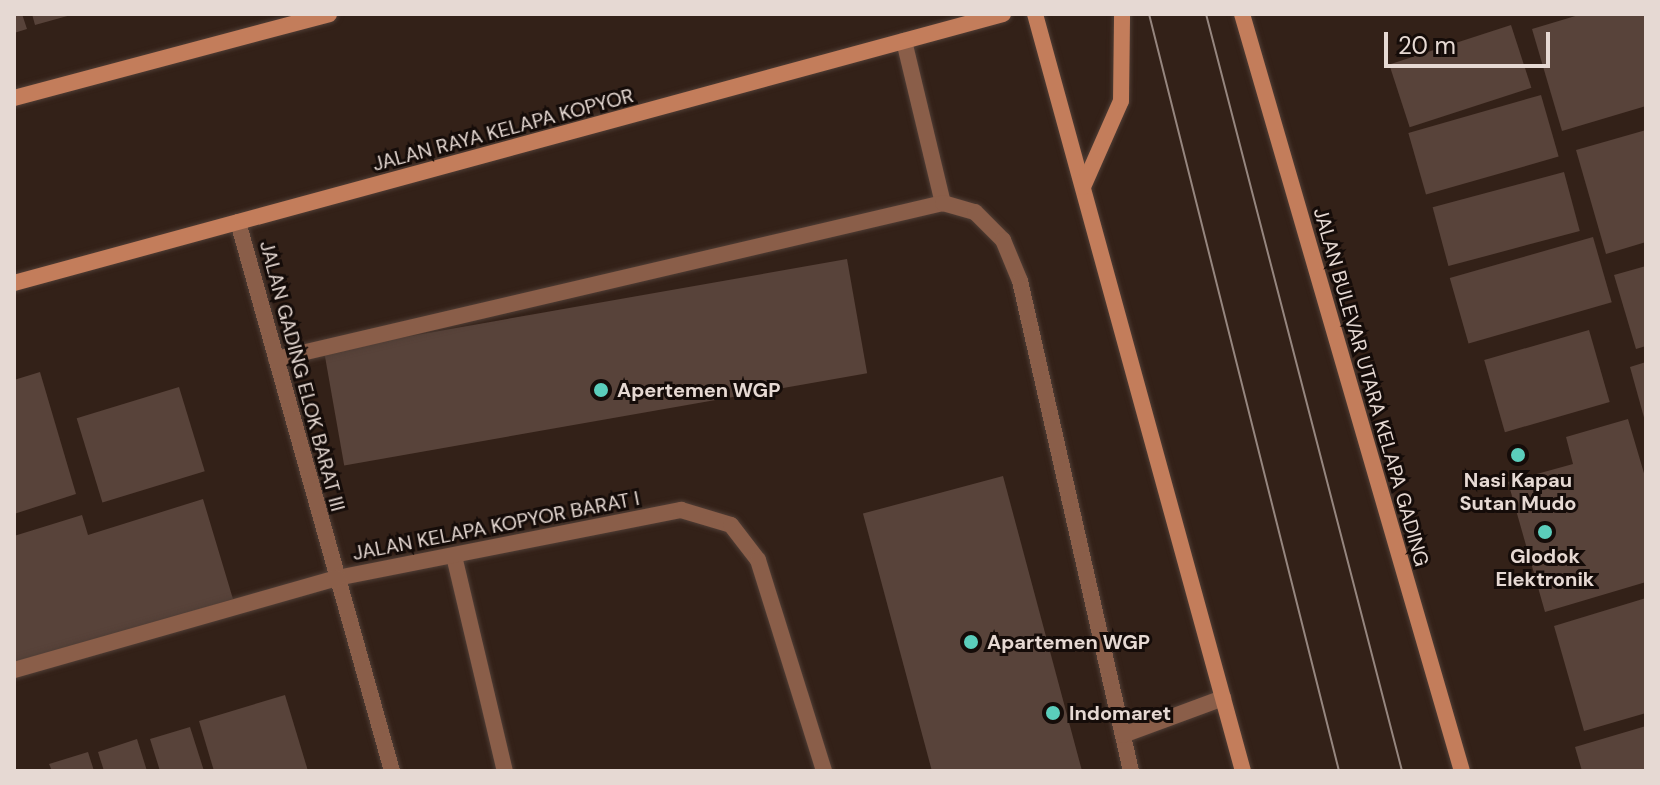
<!DOCTYPE html>
<html>
<head>
<meta charset="utf-8">
<style>
  body { margin:0 }
  #map { position:relative; width:1660px; height:785px; overflow:hidden; background:#332118; font-family:"DM Sans",sans-serif }
  div>[style] { position:absolute }
  [style*='--x'] { left:calc(var(--x)*1px); top:calc(var(--y)*1px); width:calc(var(--w)*1px); rotate:calc(var(--a)*1deg) }
  .building>* { inset:0; background:#58433a; transform-origin:0 0 }
  .roads { filter:drop-shadow(0 0 2px #503e36) drop-shadow(0 0 2px #503e36) }
  .lane>* { height:16px; margin:-8px; padding:0 8px; transform-origin:8px; border-radius:8px; background:#8a5e49 }
  .street>* { height:16px; margin:-8px; padding:0 8px; transform-origin:8px; border-radius:8px; background:#8a5e49 }
  .secondary>* { height:16px; margin:-8px; padding:0 8px; transform-origin:8px; border-radius:8px; background:#c37d5b }
  .tram>* { height:2px; margin:-1px; padding:0 1px; transform-origin:1px; border-radius:1px; background:#96867f }
  .dots>* { width:22px; height:22px; translate:-50% -50%; box-sizing:border-box; border:4px solid #150c09; border-radius:50% }
  span { translate:-50% -50%; white-space:nowrap; text-align:center; line-height:1.15; -webkit-text-stroke:6px #150c09; paint-order:stroke }
  .street-label { font-size:20px; color:#e6d9d3 }
  .poi-label { font-size:20px; color:#e6d9d3; font-weight:700 }
  .left { translate:0 -50%; text-align:left }
  .frame { position:absolute; inset:0; border:16px solid #e6d9d3; pointer-events:none }
  .scale { position:absolute; left:1384px; top:32px; width:166px; height:36px; box-sizing:border-box; border:4px solid #e6d9d3; border-top:0; padding-left:10px; font-size:24px; line-height:28px; white-space:nowrap; color:#e6d9d3; -webkit-text-stroke:6px #150c09; paint-order:stroke }
</style>
</head>
<body>
<div id="map">
  <div class="building">
    <div style="clip-path:polygon(14px 14px,22px 14px,27px 29px,14px 33px)"></div>
    <div style="clip-path:polygon(32px 14px,71px 14px,71px 15px,35px 25px)"></div>
    <div style="clip-path:polygon(1582px 14px,1646px 14px,1646px 106px,1562px 131px,1532px 29px)"></div>
    <div style="left:1511px;top:25px;width:66px;height:128px;rotate:72deg"></div>
    <div style="left:1541px;top:95px;width:64px;height:138px;rotate:74deg"></div>
    <div style="clip-path:polygon(1646px 130px,1646px 242px,1606px 254px,1576px 150px)"></div>
    <div style="left:1564px;top:172px;width:61px;height:136px;rotate:75deg"></div>
    <div style="left:1593px;top:237px;width:68px;height:149px;rotate:74deg"></div>
    <div style="left:847px;top:259px;width:116px;height:531px;rotate:80deg"></div>
    <div style="clip-path:polygon(1646px 266px,1646px 346px,1636px 349px,1614px 275px)"></div>
    <div style="left:1589px;top:330px;width:75px;height:109px;rotate:74deg"></div>
    <div style="clip-path:polygon(1646px 362px,1646px 421px,1645px 421px,1630px 367px)"></div>
    <div style="clip-path:polygon(40px 372px,76px 494px,14px 514px,14px 380px)"></div>
    <div style="left:179px;top:387px;width:88px;height:107px;rotate:73deg"></div>
    <div style="clip-path:polygon(1628px 419px,1646px 480px,1646px 582px,1545px 612px,1508px 482px,1573px 464px,1566px 437px)"></div>
    <div style="left:1003px;top:476px;width:305px;height:145px;rotate:75deg"></div>
    <div style="clip-path:polygon(203px 499px,233px 599px,14px 667px,14px 536px,82px 515px,88px 535px)"></div>
    <div style="clip-path:polygon(1646px 598px,1646px 713px,1584px 731px,1554px 626px)"></div>
    <div style="clip-path:polygon(285px 695px,308px 771px,214px 771px,199px 721px)"></div>
    <div style="clip-path:polygon(1646px 726px,1646px 771px,1582px 771px,1575px 747px)"></div>
    <div style="clip-path:polygon(190px 727px,204px 771px,160px 771px,150px 739px)"></div>
    <div style="clip-path:polygon(137px 739px,147px 771px,104px 771px,98px 752px)"></div>
    <div style="clip-path:polygon(88px 752px,94px 771px,52px 771px,49px 764px)"></div>
  </div>
  <div class="roads">
    <div class="lane">
      <div style="--x:904;--y:41;--w:167;--a:76.5"></div>
      <div style="--x:276;--y:359;--w:685;--a:-13.16"></div>
      <div style="--x:943;--y:203;--w:33;--a:16"></div>
      <div style="--x:975;--y:212;--w:40;--a:45"></div>
      <div style="--x:1003;--y:240;--w:44;--a:67.5"></div>
      <div style="--x:1020;--y:281;--w:502;--a:77.24"></div>
      <div style="--x:454;--y:556;--w:221;--a:76.7"></div>
      <div style="--x:337;--y:578;--w:351;--a:-11.2"></div>
      <div style="--x:681;--y:510;--w:52;--a:16.7"></div>
      <div style="--x:731;--y:525;--w:44;--a:52.4"></div>
      <div style="--x:758;--y:560;--w:221;--a:72.6"></div>
      <div style="--x:1123;--y:735;--w:107;--a:-20.3"></div>
    </div>
    <div class="street">
      <div style="--x:238;--y:222;--w:570;--a:74.33"></div>
      <div style="--x:14;--y:670;--w:336;--a:-15.9"></div>
    </div>
    <div class="secondary">
      <div style="--x:1035;--y:14;--w:785;--a:74.64"></div>
      <div style="--x:1242;--y:14;--w:788;--a:73.8"></div>
      <div style="--x:14;--y:98;--w:326;--a:-14.9"></div>
      <div style="--x:1083;--y:187;--w:94;--a:-66.2"></div>
      <div style="--x:1121;--y:101;--w:87;--a:-89.3"></div>
      <div style="--x:14;--y:283;--w:1025;--a:-15.22"></div>
    </div>
  </div>
  <div class="tram">
    <div style="--x:1149;--y:14;--w:780;--a:75.91"></div>
    <div style="--x:1206;--y:14;--w:782;--a:75.48"></div>
  </div>
  <div class="dots">
    <div style="left:601px;top:390px;background:#5bcebc"></div>
    <div style="left:1518px;top:455px;background:#5bcebc"></div>
    <div style="left:1545px;top:532px;background:#5bcebc"></div>
    <div style="left:971px;top:642px;background:#5bcebc"></div>
    <div style="left:1053px;top:713px;background:#5bcebc"></div>
  </div>
  <div class="street-label">
    <span style="left:503px;top:130px;rotate:-15deg">JALAN RAYA KELAPA KOPYOR</span>
    <span style="left:302px;top:376px;rotate:75deg">JALAN GADING ELOK BARAT III</span>
    <span style="left:1371px;top:387px;rotate:74deg">JALAN BULEVAR UTARA KELAPA GADING</span>
    <span style="left:496px;top:526px;rotate:-11deg">JALAN KELAPA KOPYOR BARAT I</span>
  </div>
  <div class="poi-label">
    <span class="left" style="left:617px;top:390px">Apertemen WGP</span>
    <span style="left:1518px;top:492px">Nasi Kapau<br>Sutan Mudo</span>
    <span style="left:1545px;top:568px">Glodok<br>Elektronik</span>
    <span class="left" style="left:987px;top:642px">Apartemen WGP</span>
    <span class="left" style="left:1069px;top:713px">Indomaret</span>
  </div>
  <div class="frame"></div>
  <div class="scale">20 m</div>
</div>
</body>
</html>
